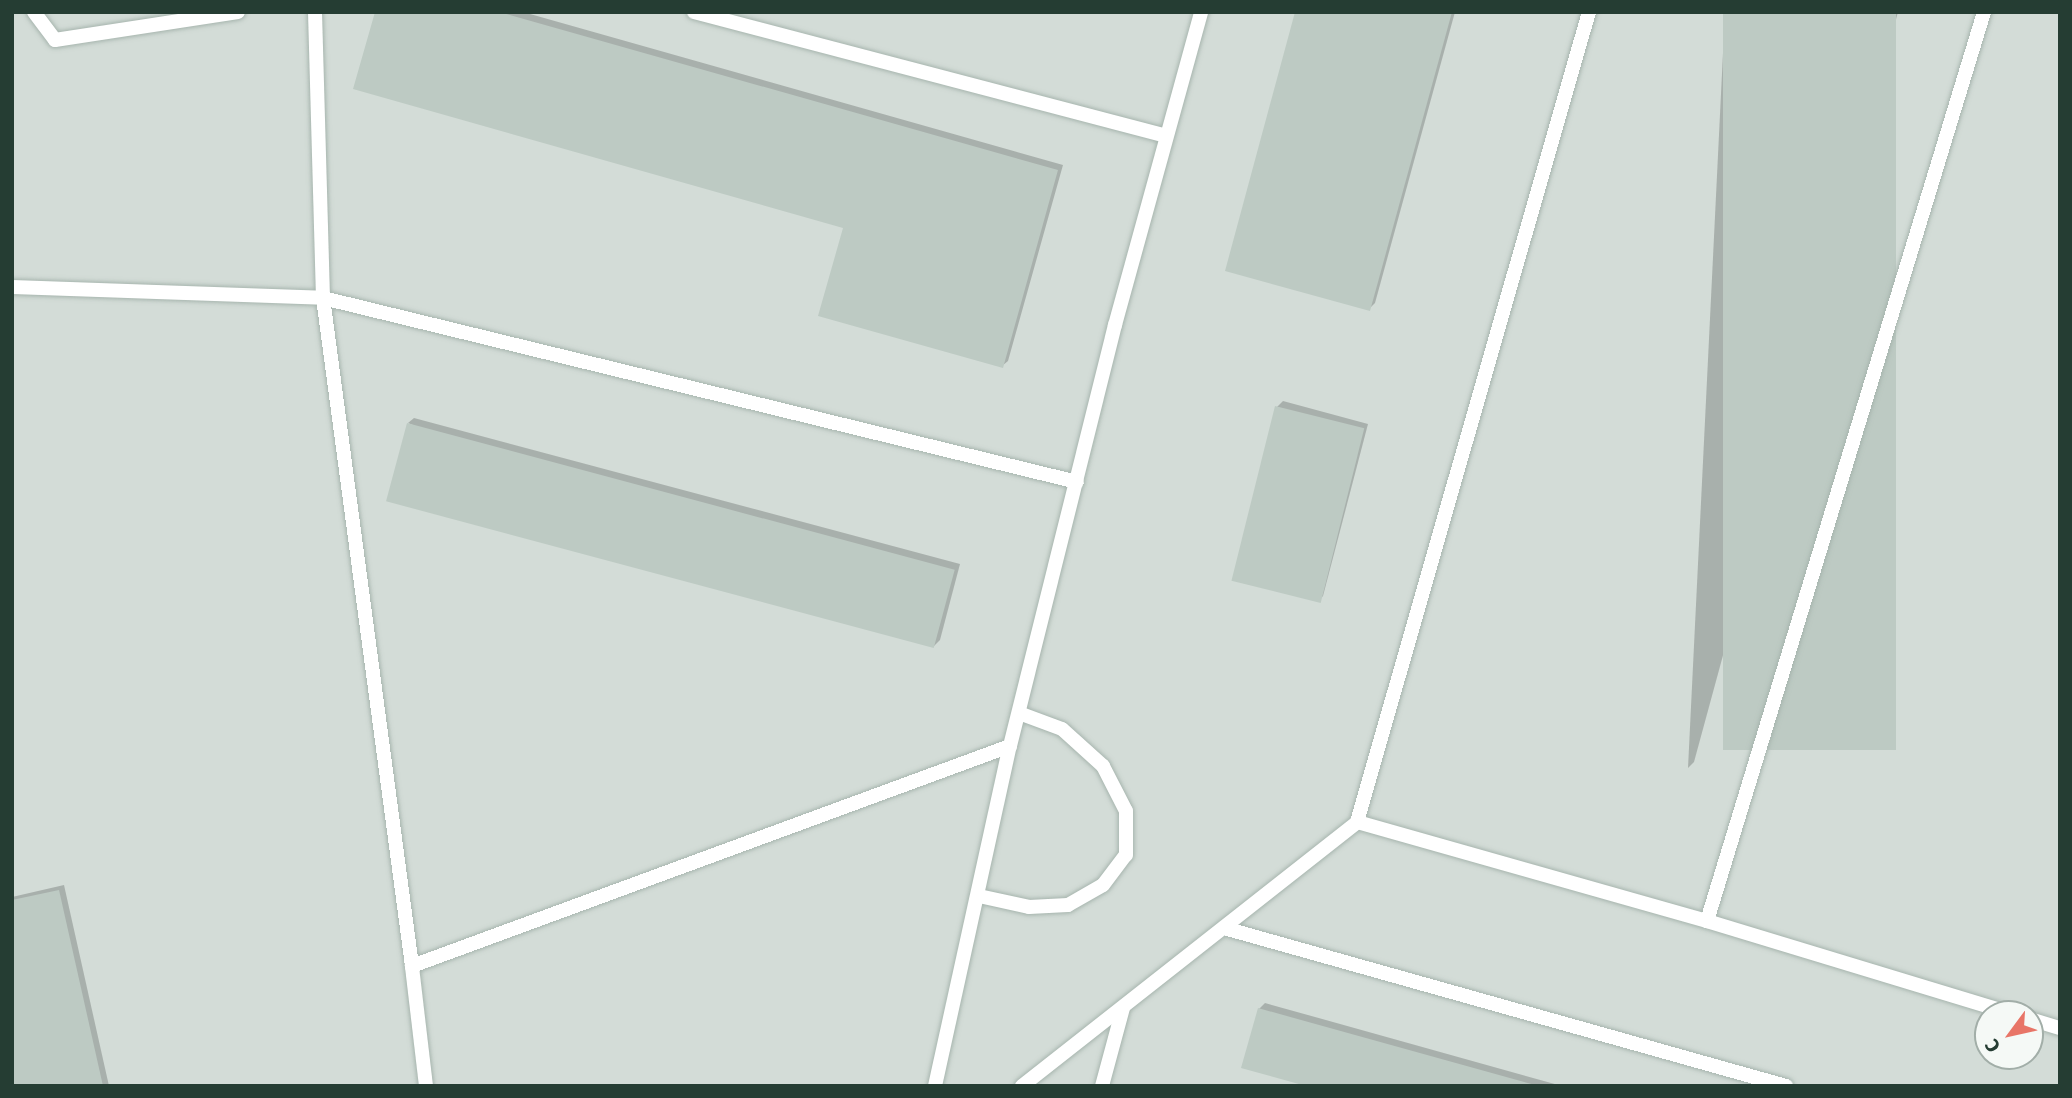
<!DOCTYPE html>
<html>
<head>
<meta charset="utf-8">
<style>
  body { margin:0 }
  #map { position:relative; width:2072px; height:1098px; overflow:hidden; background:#e4ede8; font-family:"Fira Sans",sans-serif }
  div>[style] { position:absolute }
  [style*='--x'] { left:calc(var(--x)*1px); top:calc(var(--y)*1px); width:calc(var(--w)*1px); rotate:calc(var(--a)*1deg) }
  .built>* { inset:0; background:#d3dcd7 }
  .shadow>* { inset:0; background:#0003 }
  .building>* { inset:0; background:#bdcac3; transform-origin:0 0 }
  .roads { filter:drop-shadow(0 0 2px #a7b5ae) drop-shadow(0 0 2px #a7b5ae) }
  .lane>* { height:14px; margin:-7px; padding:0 7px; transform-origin:7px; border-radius:7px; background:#fff }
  span { translate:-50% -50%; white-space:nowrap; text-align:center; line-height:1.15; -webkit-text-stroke:5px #f5f9f6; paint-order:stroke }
  .frame { position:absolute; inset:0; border:14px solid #253d33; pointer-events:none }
  .north { position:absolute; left:1974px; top:1000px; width:70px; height:70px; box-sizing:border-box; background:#f5f9f6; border:2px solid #a2aea8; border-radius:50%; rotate:237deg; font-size:19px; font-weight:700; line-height:28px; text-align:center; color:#253d33 }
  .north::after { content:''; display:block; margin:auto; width:24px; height:32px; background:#e87567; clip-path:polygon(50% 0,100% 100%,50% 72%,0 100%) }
</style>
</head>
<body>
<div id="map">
  <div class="built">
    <div style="clip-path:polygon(evenodd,12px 12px,2060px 12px,2060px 1086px,12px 1086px,12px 12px,1988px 1014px,2030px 1014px,2030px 1056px,1988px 1056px,1988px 1014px)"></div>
  </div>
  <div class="shadow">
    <div style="clip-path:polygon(376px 12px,523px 12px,1063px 165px,1008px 361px,1002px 366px,845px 227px)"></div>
    <div style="clip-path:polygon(1297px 12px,1455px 12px,1375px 303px,1369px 309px)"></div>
    <div style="clip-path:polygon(1725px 12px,1898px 12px,1694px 762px,1688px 768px)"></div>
    <div style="clip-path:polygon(1283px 401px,1368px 424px,1323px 596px,1318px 601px,1277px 407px)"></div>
    <div style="clip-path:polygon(414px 418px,960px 564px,940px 640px,934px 646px,408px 423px)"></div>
    <div style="clip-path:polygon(64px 885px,109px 1086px,12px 1086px,12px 897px)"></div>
    <div style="clip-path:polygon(1265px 1003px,1562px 1086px,1313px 1086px,1259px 1009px)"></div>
  </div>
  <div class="building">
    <div style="clip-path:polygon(375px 12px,499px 12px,1058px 170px,1003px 368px,818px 316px,843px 228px,353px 89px)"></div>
    <div style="clip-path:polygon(1295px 12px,1452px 12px,1370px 311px,1225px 271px)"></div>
    <div style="left:1723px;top:12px;width:173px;height:738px"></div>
    <div style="left:1275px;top:406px;width:92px;height:180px;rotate:14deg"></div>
    <div style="left:407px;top:423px;width:567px;height:81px;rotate:15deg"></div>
    <div style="clip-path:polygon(59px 890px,103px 1086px,12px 1086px,12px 900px)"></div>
    <div style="clip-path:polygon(1258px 1008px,1535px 1085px,1535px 1086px,1306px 1086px,1241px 1068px)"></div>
  </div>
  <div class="roads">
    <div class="lane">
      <div style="--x:34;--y:12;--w:35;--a:53"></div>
      <div style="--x:55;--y:40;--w:185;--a:-8.7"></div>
      <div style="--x:315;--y:12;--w:286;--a:88.4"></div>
      <div style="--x:323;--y:298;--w:674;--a:82.41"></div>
      <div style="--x:694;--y:12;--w:487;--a:14.7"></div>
      <div style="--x:12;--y:287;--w:311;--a:2"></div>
      <div style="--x:323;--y:298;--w:776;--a:13.71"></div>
      <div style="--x:1357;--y:822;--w:843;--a:-74.02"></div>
      <div style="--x:979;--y:896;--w:51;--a:12.4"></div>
      <div style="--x:1029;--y:907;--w:39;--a:-3"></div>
      <div style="--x:1068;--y:905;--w:40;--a:-29.7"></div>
      <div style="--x:1103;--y:885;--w:38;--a:-53"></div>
      <div style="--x:1126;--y:855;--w:44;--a:-90"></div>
      <div style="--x:1126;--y:811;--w:51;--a:-117.1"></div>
      <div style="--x:1103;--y:766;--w:55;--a:-137.9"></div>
      <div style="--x:1062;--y:729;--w:46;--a:-159.6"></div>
      <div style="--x:1707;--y:921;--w:950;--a:-73.05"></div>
      <div style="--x:1224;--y:928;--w:584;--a:15.7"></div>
      <div style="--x:2030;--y:1019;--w:31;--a:17"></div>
      <div style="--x:426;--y:1086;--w:121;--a:-96.7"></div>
      <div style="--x:412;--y:966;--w:637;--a:-20.2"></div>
      <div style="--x:935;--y:1086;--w:348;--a:-77.6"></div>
      <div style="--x:1010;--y:746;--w:434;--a:-76"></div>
      <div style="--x:1115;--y:325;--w:325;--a:-74.6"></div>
      <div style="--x:1022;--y:1086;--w:427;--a:-38.2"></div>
      <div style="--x:1357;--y:822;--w:364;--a:15.8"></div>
      <div style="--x:1707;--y:921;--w:320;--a:16.9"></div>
      <div style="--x:1102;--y:1086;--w:81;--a:-74.9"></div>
    </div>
  </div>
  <div class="frame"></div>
  <div class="north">С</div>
</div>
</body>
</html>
